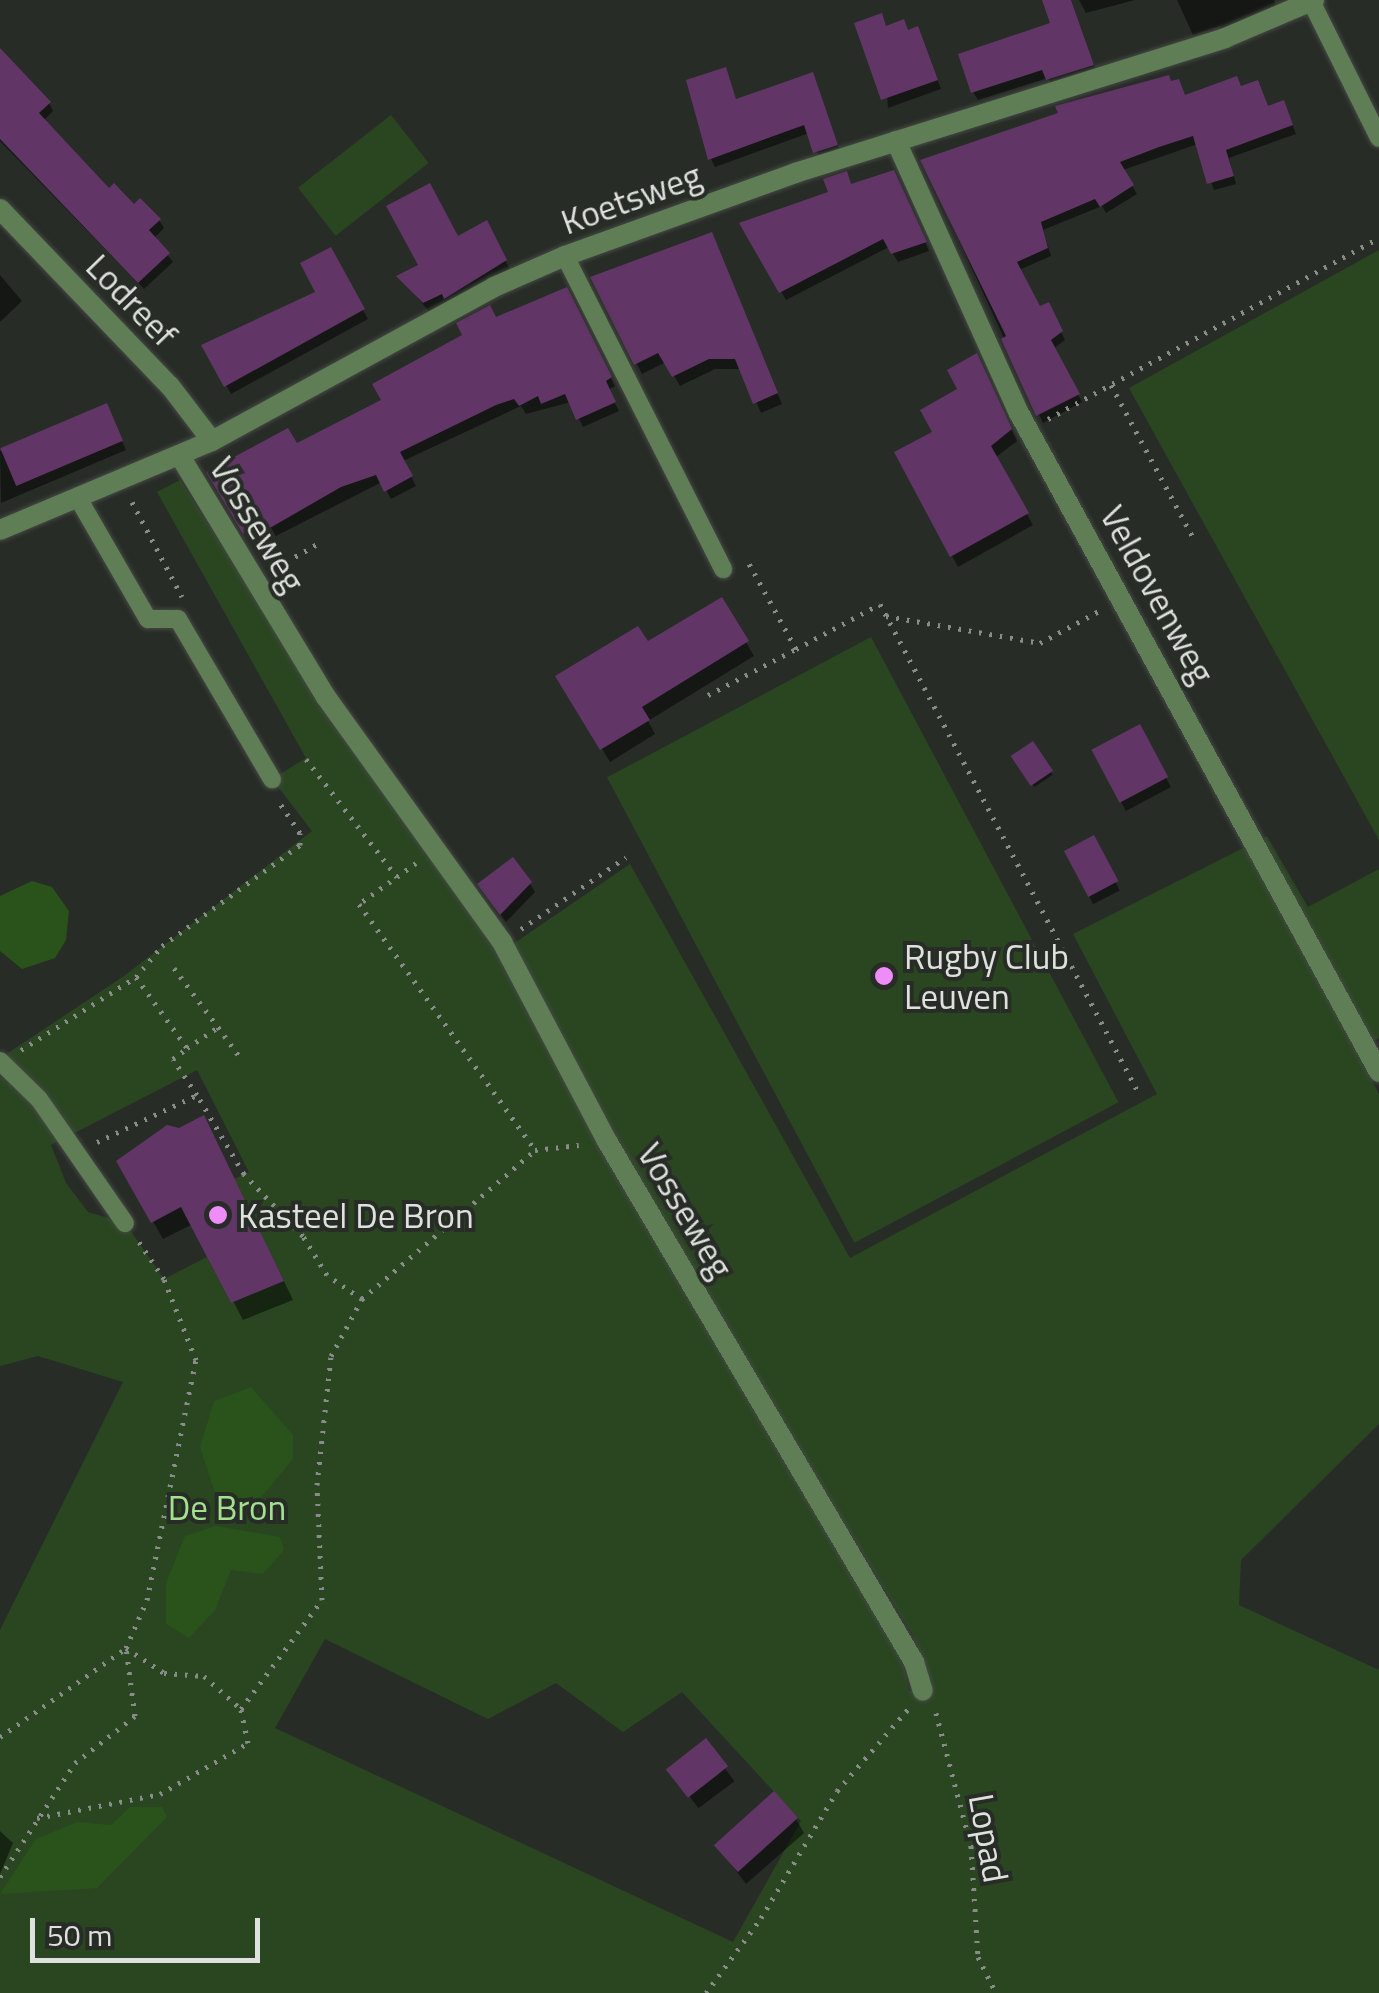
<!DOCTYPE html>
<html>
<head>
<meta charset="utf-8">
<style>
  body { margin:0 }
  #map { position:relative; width:1379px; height:1993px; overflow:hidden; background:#282c27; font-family:"Titillium Web",sans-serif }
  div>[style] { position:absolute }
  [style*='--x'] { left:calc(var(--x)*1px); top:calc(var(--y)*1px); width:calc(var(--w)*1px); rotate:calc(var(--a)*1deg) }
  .green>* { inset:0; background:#2a4621; transform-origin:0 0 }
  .water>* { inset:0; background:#29531a }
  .shadow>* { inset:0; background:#0007; transform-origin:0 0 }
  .building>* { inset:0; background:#623567; transform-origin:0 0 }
  .path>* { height:5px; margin-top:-2.5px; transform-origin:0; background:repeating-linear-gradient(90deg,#898c88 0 2.5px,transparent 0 10.5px) }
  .roads { filter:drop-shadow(0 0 2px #454944) drop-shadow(0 0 2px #454944) }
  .service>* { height:18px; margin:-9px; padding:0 9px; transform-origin:9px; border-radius:9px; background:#5f7e55 }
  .minor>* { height:20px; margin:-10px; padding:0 10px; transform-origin:10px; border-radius:10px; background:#5f7e55 }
  .dots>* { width:28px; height:28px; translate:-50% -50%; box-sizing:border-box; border:5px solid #282c27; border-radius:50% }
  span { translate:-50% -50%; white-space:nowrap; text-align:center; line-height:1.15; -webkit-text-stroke:8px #282c27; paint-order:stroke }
  .street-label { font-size:35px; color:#dee1dd }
  .poi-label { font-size:35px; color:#dee1dd }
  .left { translate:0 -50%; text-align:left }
  .park-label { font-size:35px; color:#a3e18f }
  .scale { position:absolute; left:30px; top:1918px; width:230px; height:45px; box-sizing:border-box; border:5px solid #dee1dd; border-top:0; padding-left:12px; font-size:30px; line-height:35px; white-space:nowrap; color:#dee1dd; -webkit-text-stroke:8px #282c27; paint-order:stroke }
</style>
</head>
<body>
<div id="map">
  <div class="green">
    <div style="left:391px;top:115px;width:61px;height:118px;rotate:52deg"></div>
    <div style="clip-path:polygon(1379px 250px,1379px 840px,1129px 388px)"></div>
    <div style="clip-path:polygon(evenodd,180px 480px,325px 708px,500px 953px,630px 864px,850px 1258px,1157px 1094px,1073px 934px,1267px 836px,1308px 907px,1379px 869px,1379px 1038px,1356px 1050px,1379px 1094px,1379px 1424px,1241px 1560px,1239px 1605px,1379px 1670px,1379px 1993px,0 1993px,0 1630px,123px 1382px,38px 1356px,0 1366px,0 1070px,8px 1053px,124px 976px,312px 831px,272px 779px,306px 758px,157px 492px,180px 480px,197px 1070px,249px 1172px,232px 1180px,284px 1281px,231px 1303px,207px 1257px,164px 1279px,125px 1223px,88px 1212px,66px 1183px,51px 1145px,197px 1070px,180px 480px,798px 1448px,913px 1635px,931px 1683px,909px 1691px,904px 1664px,798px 1448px,180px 480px,325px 1639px,488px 1719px,556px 1683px,623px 1732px,682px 1692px,801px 1821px,733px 1942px,275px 1728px,325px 1639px)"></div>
    <div style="left:871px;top:637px;width:527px;height:299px;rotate:62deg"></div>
  </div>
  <div class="water">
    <div style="clip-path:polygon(32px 881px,52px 887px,69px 911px,66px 940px,55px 958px,22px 969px,0 951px,0 896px)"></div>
    <div style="clip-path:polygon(251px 1387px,293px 1435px,293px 1459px,253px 1507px,236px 1510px,218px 1502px,200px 1447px,214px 1401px)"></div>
    <div style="clip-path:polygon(216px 1526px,280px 1537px,284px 1550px,263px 1574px,231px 1570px,215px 1610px,189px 1638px,166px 1624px,166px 1583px,185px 1536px)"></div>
    <div style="clip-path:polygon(130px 1807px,162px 1807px,167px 1817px,97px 1888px,0 1894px,36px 1839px,77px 1822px,111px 1825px)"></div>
  </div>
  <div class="shadow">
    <div style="clip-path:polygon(1044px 0,1071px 0,1097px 74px,1053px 87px,1048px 78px,978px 100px,973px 92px,1053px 25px)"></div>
    <div style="clip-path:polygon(1079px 0,1135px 0,1086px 13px)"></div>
    <div style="clip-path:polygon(1177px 0,1274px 0,1278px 11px,1227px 37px,1220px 26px,1193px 35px)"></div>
    <div style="clip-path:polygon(881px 16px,887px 28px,922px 38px,941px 89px,888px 108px)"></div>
    <div style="clip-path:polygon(0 54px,49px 103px,53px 111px,43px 121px,109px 191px,159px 220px,164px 228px,154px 238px,173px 262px,144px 289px,0 141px)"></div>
    <div style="clip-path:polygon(729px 78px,737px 102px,816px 84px,841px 154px,821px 160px,809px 133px,715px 167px,711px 159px)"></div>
    <div style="clip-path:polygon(1172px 84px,1185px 98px,1241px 89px,1268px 109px,1287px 111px,1296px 134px,1229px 158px,1236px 184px,1214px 190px,1198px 144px,1123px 170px,1137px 194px,1106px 213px,1102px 206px,1043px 230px,1051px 256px,1019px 270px,1039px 310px,1052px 313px,1065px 340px,1053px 349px,1082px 402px,1043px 423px,923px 162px)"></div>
    <div style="clip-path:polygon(846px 174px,852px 187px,898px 181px,929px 251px,898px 262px,889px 247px,786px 300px,743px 224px,831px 194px)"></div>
    <div style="clip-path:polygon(486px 224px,512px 273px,432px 315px,400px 277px)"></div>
    <div style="clip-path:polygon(717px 246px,782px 404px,761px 413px,742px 369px,715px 369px,680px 386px,666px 362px,642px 374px,593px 278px)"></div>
    <div style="clip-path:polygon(330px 250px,368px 319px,231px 394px,204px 346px,319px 293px)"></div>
    <div style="clip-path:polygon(0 275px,22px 301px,0 322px)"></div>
    <div style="clip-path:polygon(566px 290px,615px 386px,608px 390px,619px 411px,583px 427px,571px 402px,526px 414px,521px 406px,403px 461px,416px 486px,391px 499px,382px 482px,270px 539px,266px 532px,250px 541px,209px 473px,297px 446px,384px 401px,496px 320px)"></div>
    <div style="clip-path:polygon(982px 367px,1017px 441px,995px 458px,1033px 525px,958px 567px,897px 453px,935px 433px)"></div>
    <div style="clip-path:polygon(110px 414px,126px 450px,1px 503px,0 451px)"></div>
    <div style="clip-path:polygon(721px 600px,754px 656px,648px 721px,655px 734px,610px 762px,559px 677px,647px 645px)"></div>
    <div style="left:1139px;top:727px;width:68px;height:51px;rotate:62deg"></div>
    <div style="left:1032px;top:744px;width:37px;height:22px;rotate:56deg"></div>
    <div style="left:1093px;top:838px;width:59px;height:30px;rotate:63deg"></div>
    <div style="clip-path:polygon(530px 884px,535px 892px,506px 922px,485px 893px)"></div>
    <div style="clip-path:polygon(214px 1136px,293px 1300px,243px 1320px,193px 1224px,163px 1239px,119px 1161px)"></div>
    <div style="left:705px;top:1742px;width:49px;height:45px;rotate:53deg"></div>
    <div style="clip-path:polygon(796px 1819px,804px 1833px,746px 1884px,716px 1844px)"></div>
    <div style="clip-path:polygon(0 1831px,13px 1843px,0 1874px)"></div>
  </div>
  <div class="building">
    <div style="clip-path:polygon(1042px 0,1071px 0,1094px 65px,1046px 80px,1042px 70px,971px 93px,958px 54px,1050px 23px)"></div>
    <div style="clip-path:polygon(882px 13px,886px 26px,904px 19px,908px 30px,918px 26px,938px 80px,881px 100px,854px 23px)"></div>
    <div style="clip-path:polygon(0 48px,51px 102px,39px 113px,66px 142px,109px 188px,114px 183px,134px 204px,140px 198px,161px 219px,149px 230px,170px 253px,138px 283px,0 139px)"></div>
    <div style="clip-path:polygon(726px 67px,736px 99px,813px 72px,838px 145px,813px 153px,804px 125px,708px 160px,686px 80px)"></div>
    <div style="clip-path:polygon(1169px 75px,1171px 81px,1179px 79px,1185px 95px,1237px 76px,1241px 86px,1258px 80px,1268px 106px,1284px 100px,1293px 125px,1226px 150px,1234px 176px,1207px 184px,1193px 136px,1159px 147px,1120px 162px,1134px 185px,1100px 207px,1095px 199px,1041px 222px,1048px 248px,1017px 262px,1040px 306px,1049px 302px,1063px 331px,1051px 340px,1080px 394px,1036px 416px,1001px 339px,1006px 336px,920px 160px,1058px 113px,1055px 106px)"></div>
    <div style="clip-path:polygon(894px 170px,927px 242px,891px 254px,883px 239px,779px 293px,739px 223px,828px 192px,823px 179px,847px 171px,851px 184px)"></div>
    <div style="clip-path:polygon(430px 183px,458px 236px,487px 220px,507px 260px,444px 299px,442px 294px,423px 303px,396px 276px,418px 265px,386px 206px)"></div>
    <div style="clip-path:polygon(712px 232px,778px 393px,753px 404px,735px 359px,709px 359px,672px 377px,658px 353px,634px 365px,590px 277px)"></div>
    <div style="clip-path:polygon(331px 247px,365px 309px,224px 387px,201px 345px,315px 292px,300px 263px)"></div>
    <div style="clip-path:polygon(567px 287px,612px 377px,606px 381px,616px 402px,576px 420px,565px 394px,541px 404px,538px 396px,519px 406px,514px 399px,496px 405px,400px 452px,413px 476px,384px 492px,376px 475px,341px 487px,263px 532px,259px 524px,243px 534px,206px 472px,288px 428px,297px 443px,381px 400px,372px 384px,462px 335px,456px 323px,490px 305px,496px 317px)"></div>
    <div style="clip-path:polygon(977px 353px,1012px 429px,991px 446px,1029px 513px,950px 557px,894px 452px,932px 432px,920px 410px,957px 389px,947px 370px)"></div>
    <div style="left:107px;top:403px;width:41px;height:116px;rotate:67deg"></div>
    <div style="clip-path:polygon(722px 597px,749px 641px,642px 707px,650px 720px,600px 750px,555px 676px,638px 626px,648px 641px)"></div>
    <div style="left:1140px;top:724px;width:60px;height:55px;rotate:62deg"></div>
    <div style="left:1033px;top:741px;width:36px;height:27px;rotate:56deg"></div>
    <div style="left:1094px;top:835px;width:52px;height:34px;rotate:62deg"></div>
    <div style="clip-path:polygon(513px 857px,532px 882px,500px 915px,477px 884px)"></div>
    <div style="clip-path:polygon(204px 1115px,284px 1281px,231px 1303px,181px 1207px,151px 1223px,116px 1161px,167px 1125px,179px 1128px)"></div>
    <div style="left:706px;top:1738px;width:36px;height:51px;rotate:52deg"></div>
    <div style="left:774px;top:1791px;width:36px;height:81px;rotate:48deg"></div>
  </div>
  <div class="path">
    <div style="--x:1111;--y:385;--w:173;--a:61.7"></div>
    <div style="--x:1048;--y:419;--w:377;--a:-28.7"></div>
    <div style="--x:132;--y:502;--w:107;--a:62.2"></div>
    <div style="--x:277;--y:567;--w:48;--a:-29.7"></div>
    <div style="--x:886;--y:616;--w:156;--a:9.9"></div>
    <div style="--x:1040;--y:643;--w:67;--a:-28.5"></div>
    <div style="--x:796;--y:649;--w:95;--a:-28.2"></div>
    <div style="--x:880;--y:604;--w:550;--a:62.13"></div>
    <div style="--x:708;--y:695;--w:99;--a:-27.6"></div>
    <div style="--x:796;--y:649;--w:104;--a:-118.8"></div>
    <div style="--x:306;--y:759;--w:149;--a:52.4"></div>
    <div style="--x:416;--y:863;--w:70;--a:144.3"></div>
    <div style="--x:359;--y:904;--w:302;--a:54.4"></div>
    <div style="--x:521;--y:929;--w:127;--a:-34.4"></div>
    <div style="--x:174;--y:968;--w:74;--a:53.3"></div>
    <div style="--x:136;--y:977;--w:87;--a:54.3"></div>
    <div style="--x:187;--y:1048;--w:37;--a:-34"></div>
    <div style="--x:218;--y:1027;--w:37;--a:54"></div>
    <div style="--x:21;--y:1050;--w:136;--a:-32.4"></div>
    <div style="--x:136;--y:977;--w:40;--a:-50"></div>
    <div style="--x:162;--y:946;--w:171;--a:-36.2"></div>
    <div style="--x:300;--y:845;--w:12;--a:-90"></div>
    <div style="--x:300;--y:833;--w:40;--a:-124"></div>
    <div style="--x:97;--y:1142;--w:110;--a:-25.2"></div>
    <div style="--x:197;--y:1095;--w:43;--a:-123.7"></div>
    <div style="--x:173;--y:1059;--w:18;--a:-38"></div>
    <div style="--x:362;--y:1299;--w:228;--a:-40.7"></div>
    <div style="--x:535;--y:1150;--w:44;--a:-6.5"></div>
    <div style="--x:126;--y:1648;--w:45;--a:33.3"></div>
    <div style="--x:164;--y:1673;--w:40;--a:4.3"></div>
    <div style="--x:204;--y:1676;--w:50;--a:41.7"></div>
    <div style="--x:241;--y:1709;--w:136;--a:-53.4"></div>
    <div style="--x:322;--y:1600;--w:115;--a:-92.5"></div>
    <div style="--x:317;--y:1485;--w:130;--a:-83.8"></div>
    <div style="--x:331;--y:1356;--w:65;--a:-61.5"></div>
    <div style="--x:362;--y:1299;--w:42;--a:-145.6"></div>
    <div style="--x:327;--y:1275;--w:46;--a:-121.6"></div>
    <div style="--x:303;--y:1236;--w:86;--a:-133.6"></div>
    <div style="--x:244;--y:1174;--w:92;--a:-120.7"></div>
    <div style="--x:936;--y:1713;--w:138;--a:75.3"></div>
    <div style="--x:971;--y:1846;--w:111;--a:86.4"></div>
    <div style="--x:978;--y:1957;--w:40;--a:63.4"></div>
    <div style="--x:0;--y:1737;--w:154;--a:-35.2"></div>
    <div style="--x:126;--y:1648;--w:52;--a:-66.4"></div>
    <div style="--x:147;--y:1600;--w:245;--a:-78.5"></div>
    <div style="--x:196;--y:1360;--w:87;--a:-111.6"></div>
    <div style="--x:164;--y:1279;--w:45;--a:-124"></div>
    <div style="--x:37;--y:1818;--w:125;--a:-11"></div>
    <div style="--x:160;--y:1794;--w:102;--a:-30.1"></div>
    <div style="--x:248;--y:1743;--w:35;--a:-102"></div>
    <div style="--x:0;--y:1877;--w:136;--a:-56.7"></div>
    <div style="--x:75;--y:1763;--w:76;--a:-38.1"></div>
    <div style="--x:135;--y:1716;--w:69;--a:-97.5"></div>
    <div style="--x:706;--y:1993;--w:93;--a:-53.7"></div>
    <div style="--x:761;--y:1918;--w:148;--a:-59.1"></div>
    <div style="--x:837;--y:1791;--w:111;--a:-49"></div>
  </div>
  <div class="roads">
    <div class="service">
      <div style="--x:1311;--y:1;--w:153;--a:63.6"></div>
      <div style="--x:565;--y:256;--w:351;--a:63.2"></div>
      <div style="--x:78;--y:498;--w:140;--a:60"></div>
      <div style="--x:148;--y:619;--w:30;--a:0"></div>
      <div style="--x:178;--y:619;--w:186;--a:59.6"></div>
      <div style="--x:0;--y:1061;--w:54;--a:44.3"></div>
      <div style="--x:39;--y:1099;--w:151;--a:55.3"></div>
    </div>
    <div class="minor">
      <div style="--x:896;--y:141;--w:299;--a:65.7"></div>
      <div style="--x:1019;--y:413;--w:751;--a:61.35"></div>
      <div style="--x:0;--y:209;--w:245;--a:46.2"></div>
      <div style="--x:170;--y:386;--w:69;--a:52.6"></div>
      <div style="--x:180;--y:456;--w:282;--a:58.8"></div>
      <div style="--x:326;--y:697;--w:302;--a:54.3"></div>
      <div style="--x:502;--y:942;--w:225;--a:62.2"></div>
      <div style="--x:607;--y:1141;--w:605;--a:59.49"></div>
      <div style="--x:914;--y:1662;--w:30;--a:73"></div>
      <div style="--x:0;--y:530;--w:230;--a:-22.8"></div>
      <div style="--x:212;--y:441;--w:321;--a:-28.6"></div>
      <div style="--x:494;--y:287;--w:77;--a:-23.6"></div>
      <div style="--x:565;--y:256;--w:245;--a:-19.8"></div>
      <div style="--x:795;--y:173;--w:451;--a:-17.4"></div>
      <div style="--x:1225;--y:38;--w:97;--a:-23.1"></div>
    </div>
  </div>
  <div class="dots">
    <div style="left:884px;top:976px;background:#ee8cf8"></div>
    <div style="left:218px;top:1215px;background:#ee8cf8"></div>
  </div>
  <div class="street-label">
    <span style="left:631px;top:198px;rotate:-20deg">Koetsweg</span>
    <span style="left:132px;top:300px;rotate:46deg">Lodreef</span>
    <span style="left:258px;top:524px;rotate:59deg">Vosseweg</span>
    <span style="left:1158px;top:594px;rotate:61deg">Veldovenweg</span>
    <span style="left:686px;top:1210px;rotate:59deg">Vosseweg</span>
    <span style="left:989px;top:1838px;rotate:80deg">Lopad</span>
  </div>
  <div class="poi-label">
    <span class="left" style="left:904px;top:976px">Rugby Club<br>Leuven</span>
    <span class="left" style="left:238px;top:1215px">Kasteel De Bron</span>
  </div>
  <div class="park-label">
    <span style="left:227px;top:1507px">De Bron</span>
  </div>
  <div class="scale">50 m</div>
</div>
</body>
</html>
